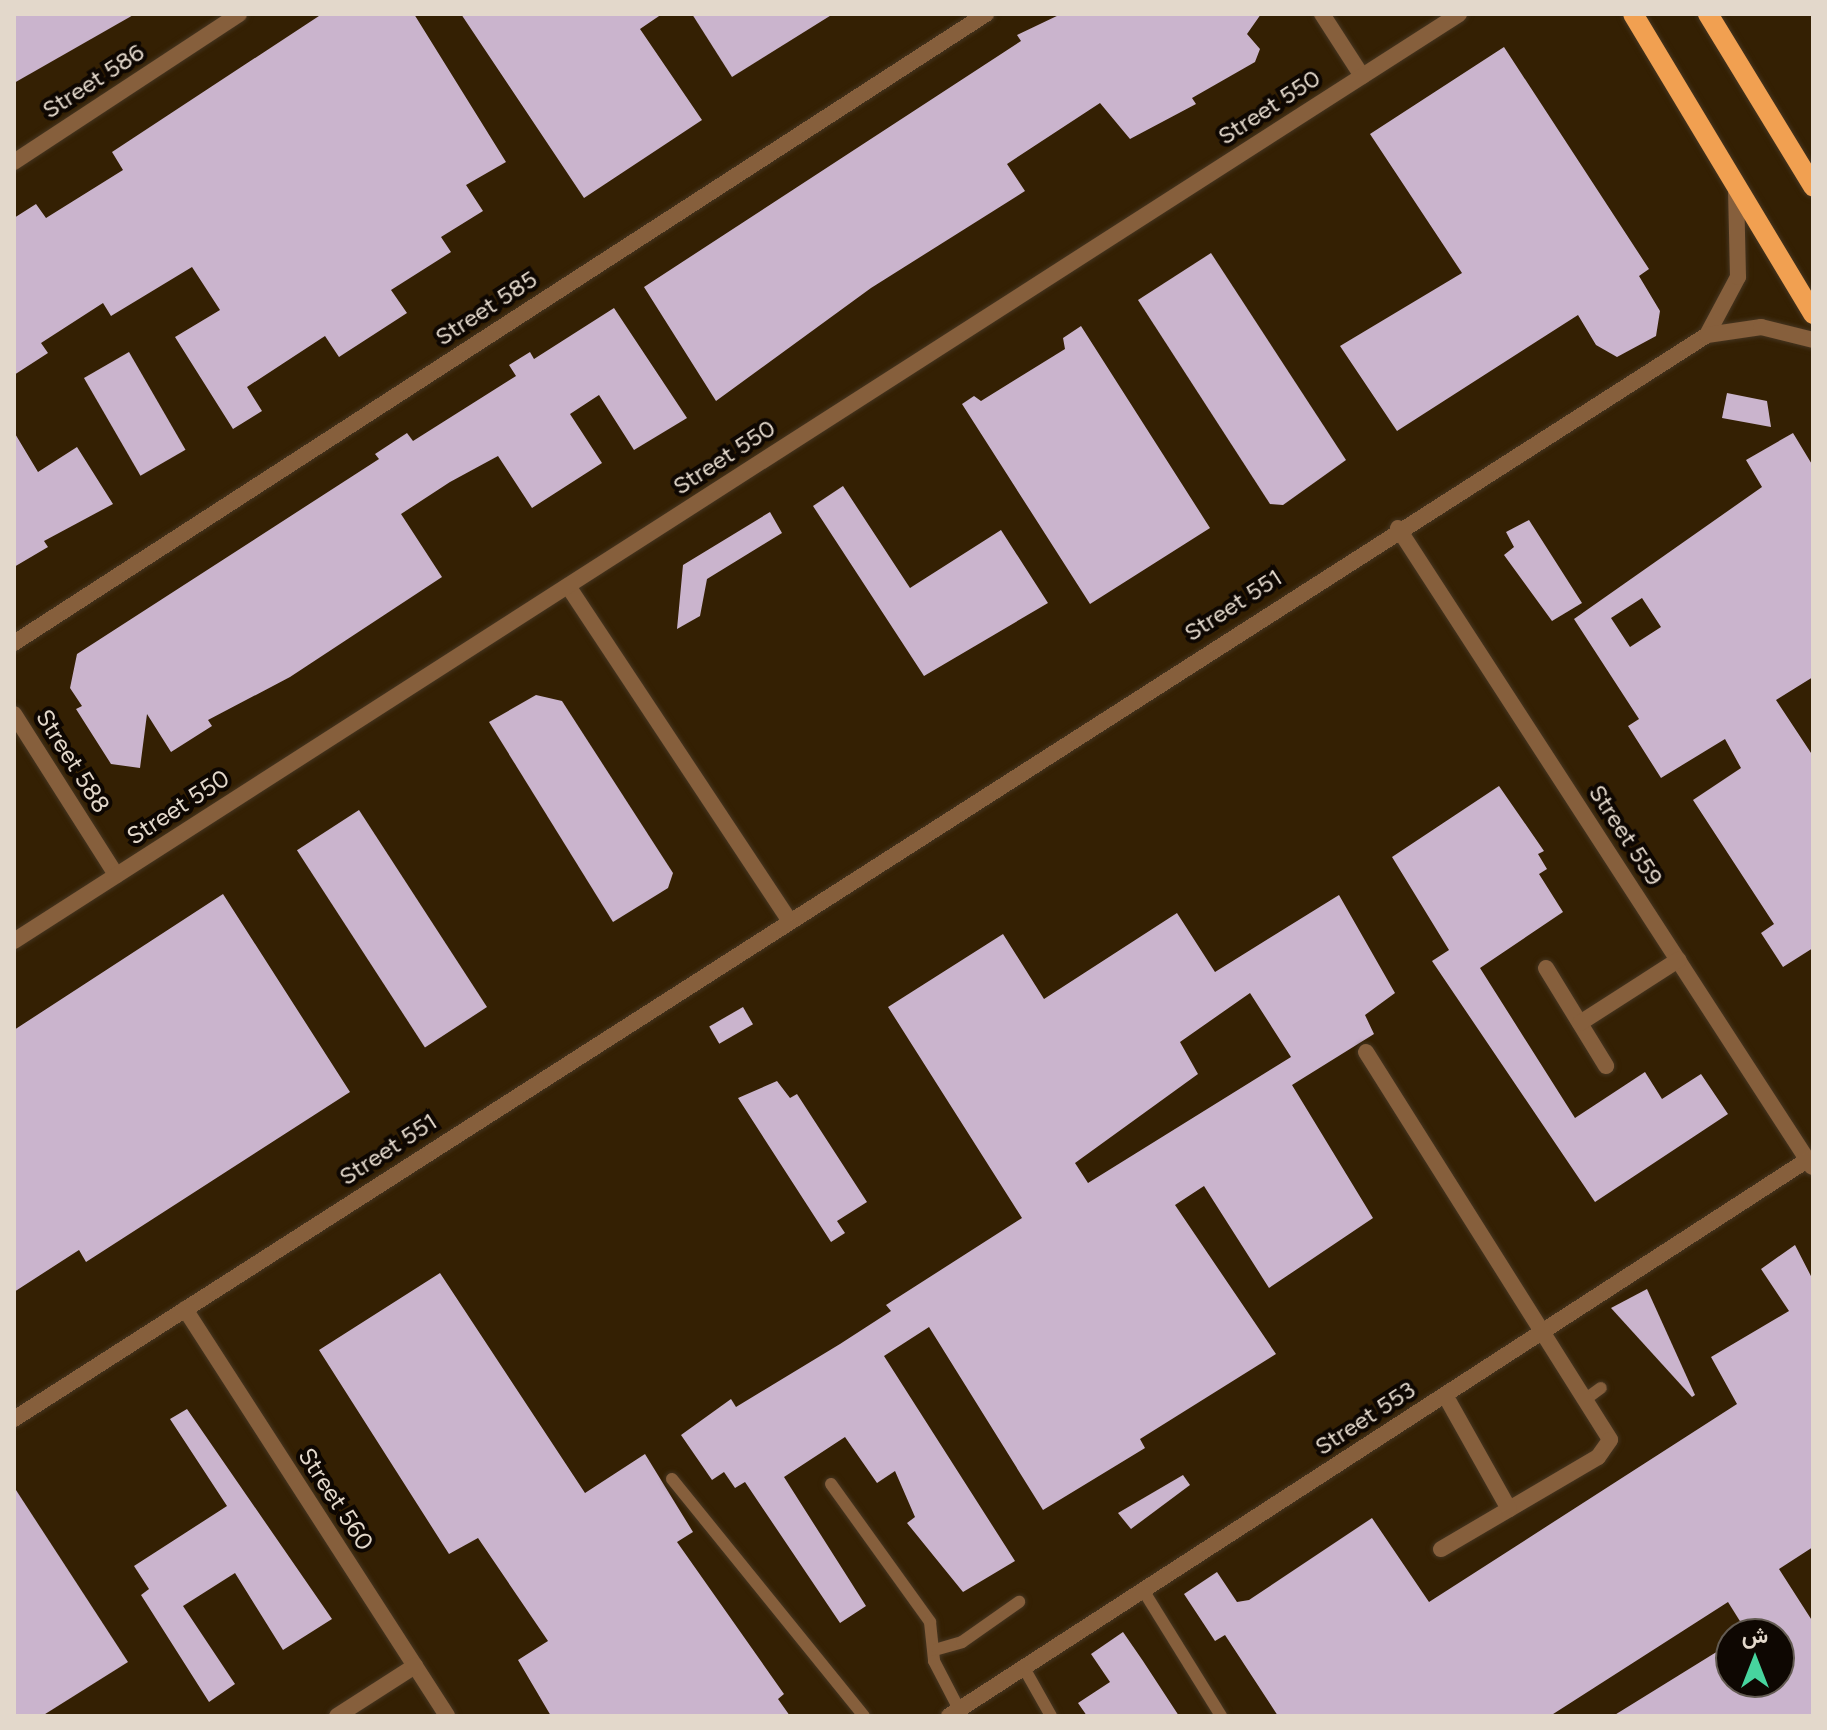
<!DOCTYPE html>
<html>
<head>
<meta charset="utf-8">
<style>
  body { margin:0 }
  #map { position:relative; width:1827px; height:1730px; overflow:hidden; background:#2b1a05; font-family:Figtree,Vazirmatn,sans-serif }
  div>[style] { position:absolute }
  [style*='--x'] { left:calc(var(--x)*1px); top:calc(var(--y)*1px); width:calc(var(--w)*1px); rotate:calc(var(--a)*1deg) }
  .built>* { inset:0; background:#342003 }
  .building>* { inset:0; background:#cab4cd; transform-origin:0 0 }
  .roads { filter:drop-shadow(0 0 2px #453521) drop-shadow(0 0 2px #453521) }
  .lane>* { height:12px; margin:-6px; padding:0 6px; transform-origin:6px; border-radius:6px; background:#865f3c }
  .street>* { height:16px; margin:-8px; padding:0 8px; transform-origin:8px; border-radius:8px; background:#865f3c }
  .primary>* { height:20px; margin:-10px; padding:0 10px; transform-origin:10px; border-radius:10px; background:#f1a051 }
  span { translate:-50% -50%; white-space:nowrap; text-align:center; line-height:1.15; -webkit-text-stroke:8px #0e0702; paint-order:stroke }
  .street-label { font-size:24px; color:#e3d8cb }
  .frame { position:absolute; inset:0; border:16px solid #e3d8cb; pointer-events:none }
  .north { position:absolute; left:1715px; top:1618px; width:80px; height:80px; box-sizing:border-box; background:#0e0702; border:2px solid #635b52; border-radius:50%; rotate:0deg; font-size:22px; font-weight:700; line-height:32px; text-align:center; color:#e3d8cb }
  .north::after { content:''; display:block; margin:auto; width:28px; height:36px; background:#47d49e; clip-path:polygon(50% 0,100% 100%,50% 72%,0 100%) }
</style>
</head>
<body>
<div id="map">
  <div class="built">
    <div style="clip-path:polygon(evenodd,14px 14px,1813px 14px,1813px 1716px,14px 1716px,14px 14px,1731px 1634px,1779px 1634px,1779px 1682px,1731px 1682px,1731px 1634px)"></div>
  </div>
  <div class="building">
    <div style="clip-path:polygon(14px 14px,135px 14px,14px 83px)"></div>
    <div style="clip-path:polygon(322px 14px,414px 14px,506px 162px,466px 185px,483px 211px,441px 237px,451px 252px,391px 290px,407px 313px,339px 357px,325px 336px,247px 387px,262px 411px,233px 429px,175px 337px,220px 310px,192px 267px,111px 316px,103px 303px,41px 343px,48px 353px,14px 375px,14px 218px,36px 204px,46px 218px,123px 170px,112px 152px)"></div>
    <div style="clip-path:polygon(461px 14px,662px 14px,640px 29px,702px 120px,584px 198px)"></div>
    <div style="clip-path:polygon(692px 14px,833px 14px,732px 77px)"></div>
    <div style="clip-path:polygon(1061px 14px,1261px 14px,1247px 34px,1260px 49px,1255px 62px,1192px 98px,1196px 104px,1130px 139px,1100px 103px,1007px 164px,1025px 191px,871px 288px,716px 401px,644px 287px,1021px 41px,1017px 35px)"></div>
    <div style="clip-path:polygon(1504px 47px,1649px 269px,1639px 276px,1660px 311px,1656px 336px,1617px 357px,1596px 345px,1578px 315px,1397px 431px,1340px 346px,1462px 273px,1370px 134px)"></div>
    <div style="clip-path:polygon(1211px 253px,1346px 460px,1283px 505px,1270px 504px,1138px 300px)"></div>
    <div style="clip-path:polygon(614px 308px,687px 418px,634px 450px,599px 395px,570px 414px,602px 463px,532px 508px,498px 456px,450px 482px,401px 514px,442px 577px,290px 677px,208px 720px,212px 726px,171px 752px,147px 714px,140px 768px,111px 764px,76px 709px,82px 706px,70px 688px,77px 654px,379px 459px,375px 454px,407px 433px,413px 441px,516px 376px,509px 365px,530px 352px,534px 359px)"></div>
    <div style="clip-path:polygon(1081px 326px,1210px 528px,1090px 604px,962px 404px,974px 396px,981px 401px,1065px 349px,1063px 338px)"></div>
    <div style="left:129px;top:352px;width:113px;height:52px;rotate:60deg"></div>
    <div style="clip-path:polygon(1727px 393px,1767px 401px,1771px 427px,1722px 418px)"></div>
    <div style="clip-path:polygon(14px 432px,38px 472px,77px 447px,113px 504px,44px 541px,48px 547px,14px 567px)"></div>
    <div style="clip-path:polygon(evenodd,1793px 433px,1813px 466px,1813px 677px,1776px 700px,1813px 756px,1813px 948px,1783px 967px,1761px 933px,1774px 924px,1693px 800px,1741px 768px,1725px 739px,1661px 778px,1628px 726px,1639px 719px,1574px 619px,1762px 487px,1746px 460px,1793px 433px,1642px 598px,1661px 627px,1630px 647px,1611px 618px,1642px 598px)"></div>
    <div style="clip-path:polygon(843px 486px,910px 588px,1001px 530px,1048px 603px,924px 676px,813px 506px)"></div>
    <div style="clip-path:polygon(770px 512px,782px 533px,707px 579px,700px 616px,677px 629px,683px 565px)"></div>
    <div style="clip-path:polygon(1529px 520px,1582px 603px,1552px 621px,1504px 555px,1514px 547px,1506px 532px)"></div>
    <div style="clip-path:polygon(536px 695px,562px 701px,673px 873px,668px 888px,613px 922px,489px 722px)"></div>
    <div style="clip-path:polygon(1499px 786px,1544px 851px,1538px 854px,1547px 869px,1539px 874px,1563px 912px,1480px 968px,1575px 1118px,1645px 1072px,1662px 1099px,1701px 1074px,1728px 1114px,1595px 1202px,1432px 961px,1449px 950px,1392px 857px)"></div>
    <div style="left:359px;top:810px;width:235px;height:74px;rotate:57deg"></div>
    <div style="clip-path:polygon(223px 894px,350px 1092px,86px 1262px,79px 1250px,14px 1292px,14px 1030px)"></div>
    <div style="clip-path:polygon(evenodd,1339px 895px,1395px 993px,1365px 1015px,1374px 1034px,1292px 1085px,1373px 1218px,1269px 1288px,1204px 1186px,1175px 1205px,1276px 1354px,1140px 1439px,1145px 1448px,1043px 1510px,929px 1327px,884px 1356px,1015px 1561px,963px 1592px,907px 1523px,915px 1517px,895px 1471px,877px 1483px,845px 1437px,784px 1477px,866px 1606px,840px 1623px,745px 1482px,735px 1488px,724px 1472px,712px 1480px,681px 1435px,731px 1399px,736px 1407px,840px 1344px,891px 1311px,886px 1305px,1022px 1218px,888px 1007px,1003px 934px,1044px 999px,1177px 913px,1215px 972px,1339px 895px,1250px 993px,1291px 1057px,1088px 1183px,1075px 1163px,1198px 1074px,1180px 1042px,1250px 993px)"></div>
    <div style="left:743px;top:1007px;width:20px;height:39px;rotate:60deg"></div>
    <div style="clip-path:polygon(777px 1081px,790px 1098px,797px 1094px,867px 1202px,837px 1221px,845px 1233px,831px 1242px,738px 1098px)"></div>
    <div style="clip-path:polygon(1795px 1245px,1813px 1280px,1813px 1547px,1779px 1569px,1813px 1622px,1813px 1716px,1613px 1716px,1731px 1643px,1731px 1682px,1779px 1682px,1779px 1634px,1748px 1634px,1728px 1602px,1550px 1716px,1278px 1716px,1225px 1635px,1215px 1641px,1184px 1594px,1217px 1572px,1237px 1602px,1249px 1600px,1372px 1518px,1429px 1602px,1737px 1404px,1711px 1357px,1789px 1311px,1761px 1269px)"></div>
    <div style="clip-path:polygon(440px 1273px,585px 1493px,645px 1454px,693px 1532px,677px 1542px,784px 1694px,778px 1699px,790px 1716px,551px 1716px,518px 1660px,548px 1641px,478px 1538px,449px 1554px,319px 1350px)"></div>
    <div style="clip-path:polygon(1647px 1289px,1695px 1395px,1692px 1397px,1611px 1308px)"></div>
    <div style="clip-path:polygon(187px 1409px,332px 1619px,283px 1650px,235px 1573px,183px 1606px,235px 1684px,209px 1702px,141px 1595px,149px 1589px,134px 1566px,227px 1506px,170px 1419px)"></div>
    <div style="clip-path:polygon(1183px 1475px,1190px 1485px,1131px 1529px,1118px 1513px)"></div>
    <div style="clip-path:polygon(14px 1487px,128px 1662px,42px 1716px,14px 1716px)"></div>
    <div style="clip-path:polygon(1123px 1632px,1143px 1661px,1179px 1716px,1087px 1716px,1078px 1703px,1110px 1682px,1091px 1654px)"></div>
  </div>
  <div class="roads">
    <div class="lane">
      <div style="--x:1587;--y:1398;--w:17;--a:-36"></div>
      <div style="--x:672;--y:1479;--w:305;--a:51"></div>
      <div style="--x:831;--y:1484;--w:170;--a:54.3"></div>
      <div style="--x:930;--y:1622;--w:39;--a:84"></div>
      <div style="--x:934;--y:1661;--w:54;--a:62.5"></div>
      <div style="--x:1143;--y:1590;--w:148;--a:58.2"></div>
      <div style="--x:938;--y:1649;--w:25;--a:-16"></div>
      <div style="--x:962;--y:1642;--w:70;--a:-35.1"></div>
      <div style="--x:1024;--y:1668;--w:55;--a:60.6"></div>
    </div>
    <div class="street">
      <div style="--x:1322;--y:14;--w:74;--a:57.2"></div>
      <div style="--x:14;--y:162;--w:269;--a:-33.3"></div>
      <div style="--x:1707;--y:335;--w:66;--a:-61.9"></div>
      <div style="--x:1738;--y:277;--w:87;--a:-91.3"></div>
      <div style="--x:1398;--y:528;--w:761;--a:57.06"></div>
      <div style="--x:568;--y:586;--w:399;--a:56.5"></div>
      <div style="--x:14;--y:643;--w:1158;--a:-32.91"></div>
      <div style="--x:14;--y:714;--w:191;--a:57.6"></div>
      <div style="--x:14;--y:941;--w:1717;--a:-32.68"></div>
      <div style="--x:1546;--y:968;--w:115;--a:58.5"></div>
      <div style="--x:1580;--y:1023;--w:117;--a:-32.7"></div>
      <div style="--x:1366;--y:1052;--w:458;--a:57.8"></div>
      <div style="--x:1610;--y:1440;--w:21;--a:125"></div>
      <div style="--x:1598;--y:1457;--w:182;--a:149.6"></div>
      <div style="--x:185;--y:1309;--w:484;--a:57.2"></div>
      <div style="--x:1445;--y:1395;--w:131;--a:60.7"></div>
      <div style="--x:14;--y:1419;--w:2010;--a:-32.63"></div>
      <div style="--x:1707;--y:335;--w:55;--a:-8.4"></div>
      <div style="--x:1761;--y:327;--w:54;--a:14"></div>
      <div style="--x:337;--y:1716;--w:93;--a:-32.7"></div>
      <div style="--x:949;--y:1716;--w:1022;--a:-32.94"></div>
    </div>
    <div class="primary">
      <div style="--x:1633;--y:14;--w:350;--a:59"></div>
      <div style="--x:1708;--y:14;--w:202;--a:58.6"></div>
    </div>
  </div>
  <div class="street-label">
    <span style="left:93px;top:81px;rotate:-33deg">Street 586</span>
    <span style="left:1269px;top:107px;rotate:-33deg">Street 550</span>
    <span style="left:486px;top:308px;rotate:-33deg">Street 585</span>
    <span style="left:724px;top:457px;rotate:-33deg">Street 550</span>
    <span style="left:1233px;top:605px;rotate:-33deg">Street 551</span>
    <span style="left:73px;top:761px;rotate:58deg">Street 588</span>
    <span style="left:178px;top:807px;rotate:-33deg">Street 550</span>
    <span style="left:1626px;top:835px;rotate:57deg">Street 559</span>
    <span style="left:388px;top:1149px;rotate:-33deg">Street 551</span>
    <span style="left:1365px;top:1418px;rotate:-33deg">Street 553</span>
    <span style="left:336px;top:1499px;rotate:57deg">Street 560</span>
  </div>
  <div class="frame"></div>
  <div class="north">ش</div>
</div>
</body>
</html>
